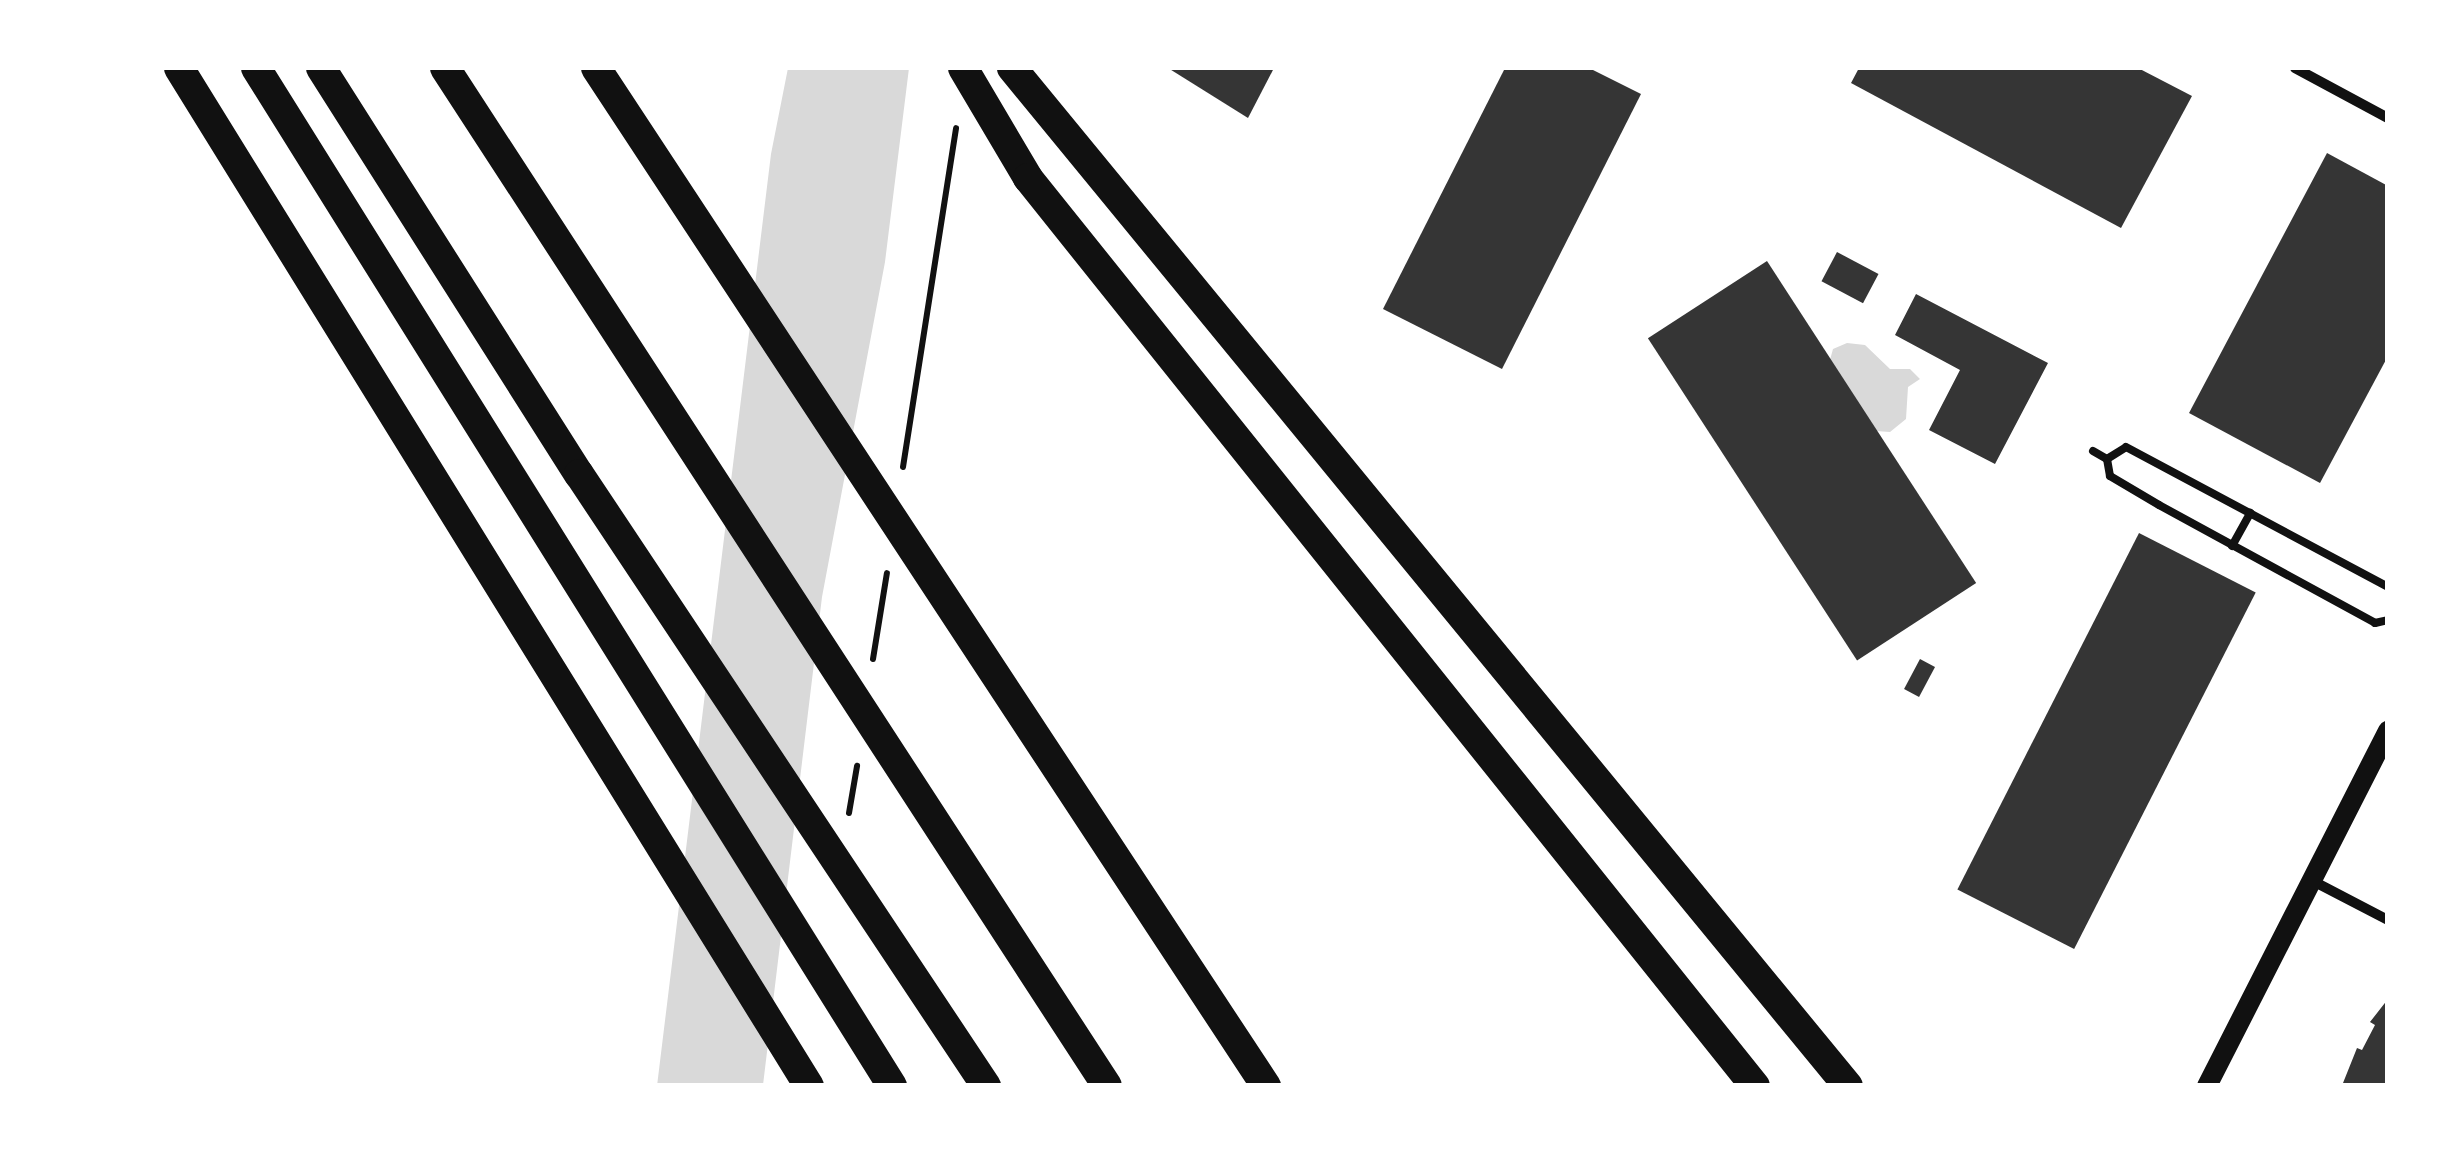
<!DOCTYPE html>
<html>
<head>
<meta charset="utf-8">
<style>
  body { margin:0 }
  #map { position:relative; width:2455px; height:1153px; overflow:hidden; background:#fff; font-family:Rubik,sans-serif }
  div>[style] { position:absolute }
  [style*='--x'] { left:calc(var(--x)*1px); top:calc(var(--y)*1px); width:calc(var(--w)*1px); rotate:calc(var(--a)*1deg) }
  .water>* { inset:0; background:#d9d9d9 }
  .building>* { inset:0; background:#353535; transform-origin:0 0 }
  .path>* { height:6px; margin:-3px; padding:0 3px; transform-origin:3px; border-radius:3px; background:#111 }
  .service>* { height:8px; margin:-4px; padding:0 4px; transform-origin:4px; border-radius:4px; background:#111 }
  .minor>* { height:10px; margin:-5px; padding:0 5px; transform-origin:5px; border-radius:5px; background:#111 }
  .secondary>* { height:20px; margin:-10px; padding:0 10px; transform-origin:10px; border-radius:10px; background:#111 }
  .motorway>* { height:30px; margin:-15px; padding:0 15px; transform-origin:15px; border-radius:15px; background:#111 }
  span { translate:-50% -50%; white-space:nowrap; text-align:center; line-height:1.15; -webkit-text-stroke:8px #fff; paint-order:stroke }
  .frame { position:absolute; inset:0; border:70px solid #fff; pointer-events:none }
</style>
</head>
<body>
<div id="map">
  <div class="water">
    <div style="clip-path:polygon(788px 68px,909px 68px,885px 262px,822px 597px,763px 1085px,657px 1086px,771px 154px)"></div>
    <div style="clip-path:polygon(1847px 343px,1865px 345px,1890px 369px,1910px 369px,1920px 379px,1908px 387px,1906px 419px,1890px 432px,1876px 431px,1828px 367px,1833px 349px)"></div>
  </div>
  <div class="building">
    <div style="clip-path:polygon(1168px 68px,1274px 68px,1248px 118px)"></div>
    <div style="clip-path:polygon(1505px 68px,1589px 68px,1641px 94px,1502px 369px,1383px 309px)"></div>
    <div style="clip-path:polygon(1859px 68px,2138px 68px,2192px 96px,2121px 228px,1851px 83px)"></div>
    <div style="clip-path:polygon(2327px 153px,2388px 186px,2388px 356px,2320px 483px,2189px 413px)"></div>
    <div style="left:1837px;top:252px;width:47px;height:33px;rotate:28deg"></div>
    <div style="left:1767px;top:261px;width:384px;height:142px;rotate:57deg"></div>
    <div style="clip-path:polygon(1916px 294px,2048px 363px,1995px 464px,1929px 430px,1960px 370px,1895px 335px)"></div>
    <div style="left:2139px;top:533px;width:131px;height:400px;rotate:27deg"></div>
    <div style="left:1920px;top:659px;width:17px;height:34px;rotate:28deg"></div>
    <div style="clip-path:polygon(2388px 999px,2388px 1086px,2337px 1086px,2343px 1083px,2357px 1048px,2362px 1050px,2375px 1025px,2370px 1022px)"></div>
  </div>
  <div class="path">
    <div style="--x:903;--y:467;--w:343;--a:-81.1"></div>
    <div style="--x:873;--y:659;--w:87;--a:-80.8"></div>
    <div style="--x:849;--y:813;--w:48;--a:-80.3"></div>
  </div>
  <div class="service">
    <div style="--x:2093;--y:451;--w:16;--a:30"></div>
    <div style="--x:2107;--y:459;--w:17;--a:80"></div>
    <div style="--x:2110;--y:476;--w:57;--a:30.6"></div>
    <div style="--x:2159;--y:505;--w:246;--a:28.6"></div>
    <div style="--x:2375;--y:623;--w:13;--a:-13"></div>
    <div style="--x:2107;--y:459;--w:22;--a:-32"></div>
    <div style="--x:2126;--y:447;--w:297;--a:28.1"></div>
    <div style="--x:2232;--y:546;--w:38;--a:-61"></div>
  </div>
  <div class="minor">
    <div style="--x:2295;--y:68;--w:106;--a:28.3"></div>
    <div style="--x:2311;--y:880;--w:87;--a:27.5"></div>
  </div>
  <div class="secondary">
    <div style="--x:2207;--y:1086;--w:399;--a:-63"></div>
  </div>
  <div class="motorway">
    <div style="--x:179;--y:68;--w:1197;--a:58.25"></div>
    <div style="--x:256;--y:68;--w:1200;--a:58"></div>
    <div style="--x:321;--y:68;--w:481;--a:57.6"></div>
    <div style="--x:579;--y:474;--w:735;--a:56.37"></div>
    <div style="--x:445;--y:68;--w:1214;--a:56.96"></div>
    <div style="--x:596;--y:68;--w:1219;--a:56.65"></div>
    <div style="--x:963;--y:68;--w:128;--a:59.4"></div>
    <div style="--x:1028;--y:178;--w:1163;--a:51.32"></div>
    <div style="--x:1012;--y:68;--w:1317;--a:50.61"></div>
  </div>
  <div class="frame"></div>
</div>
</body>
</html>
